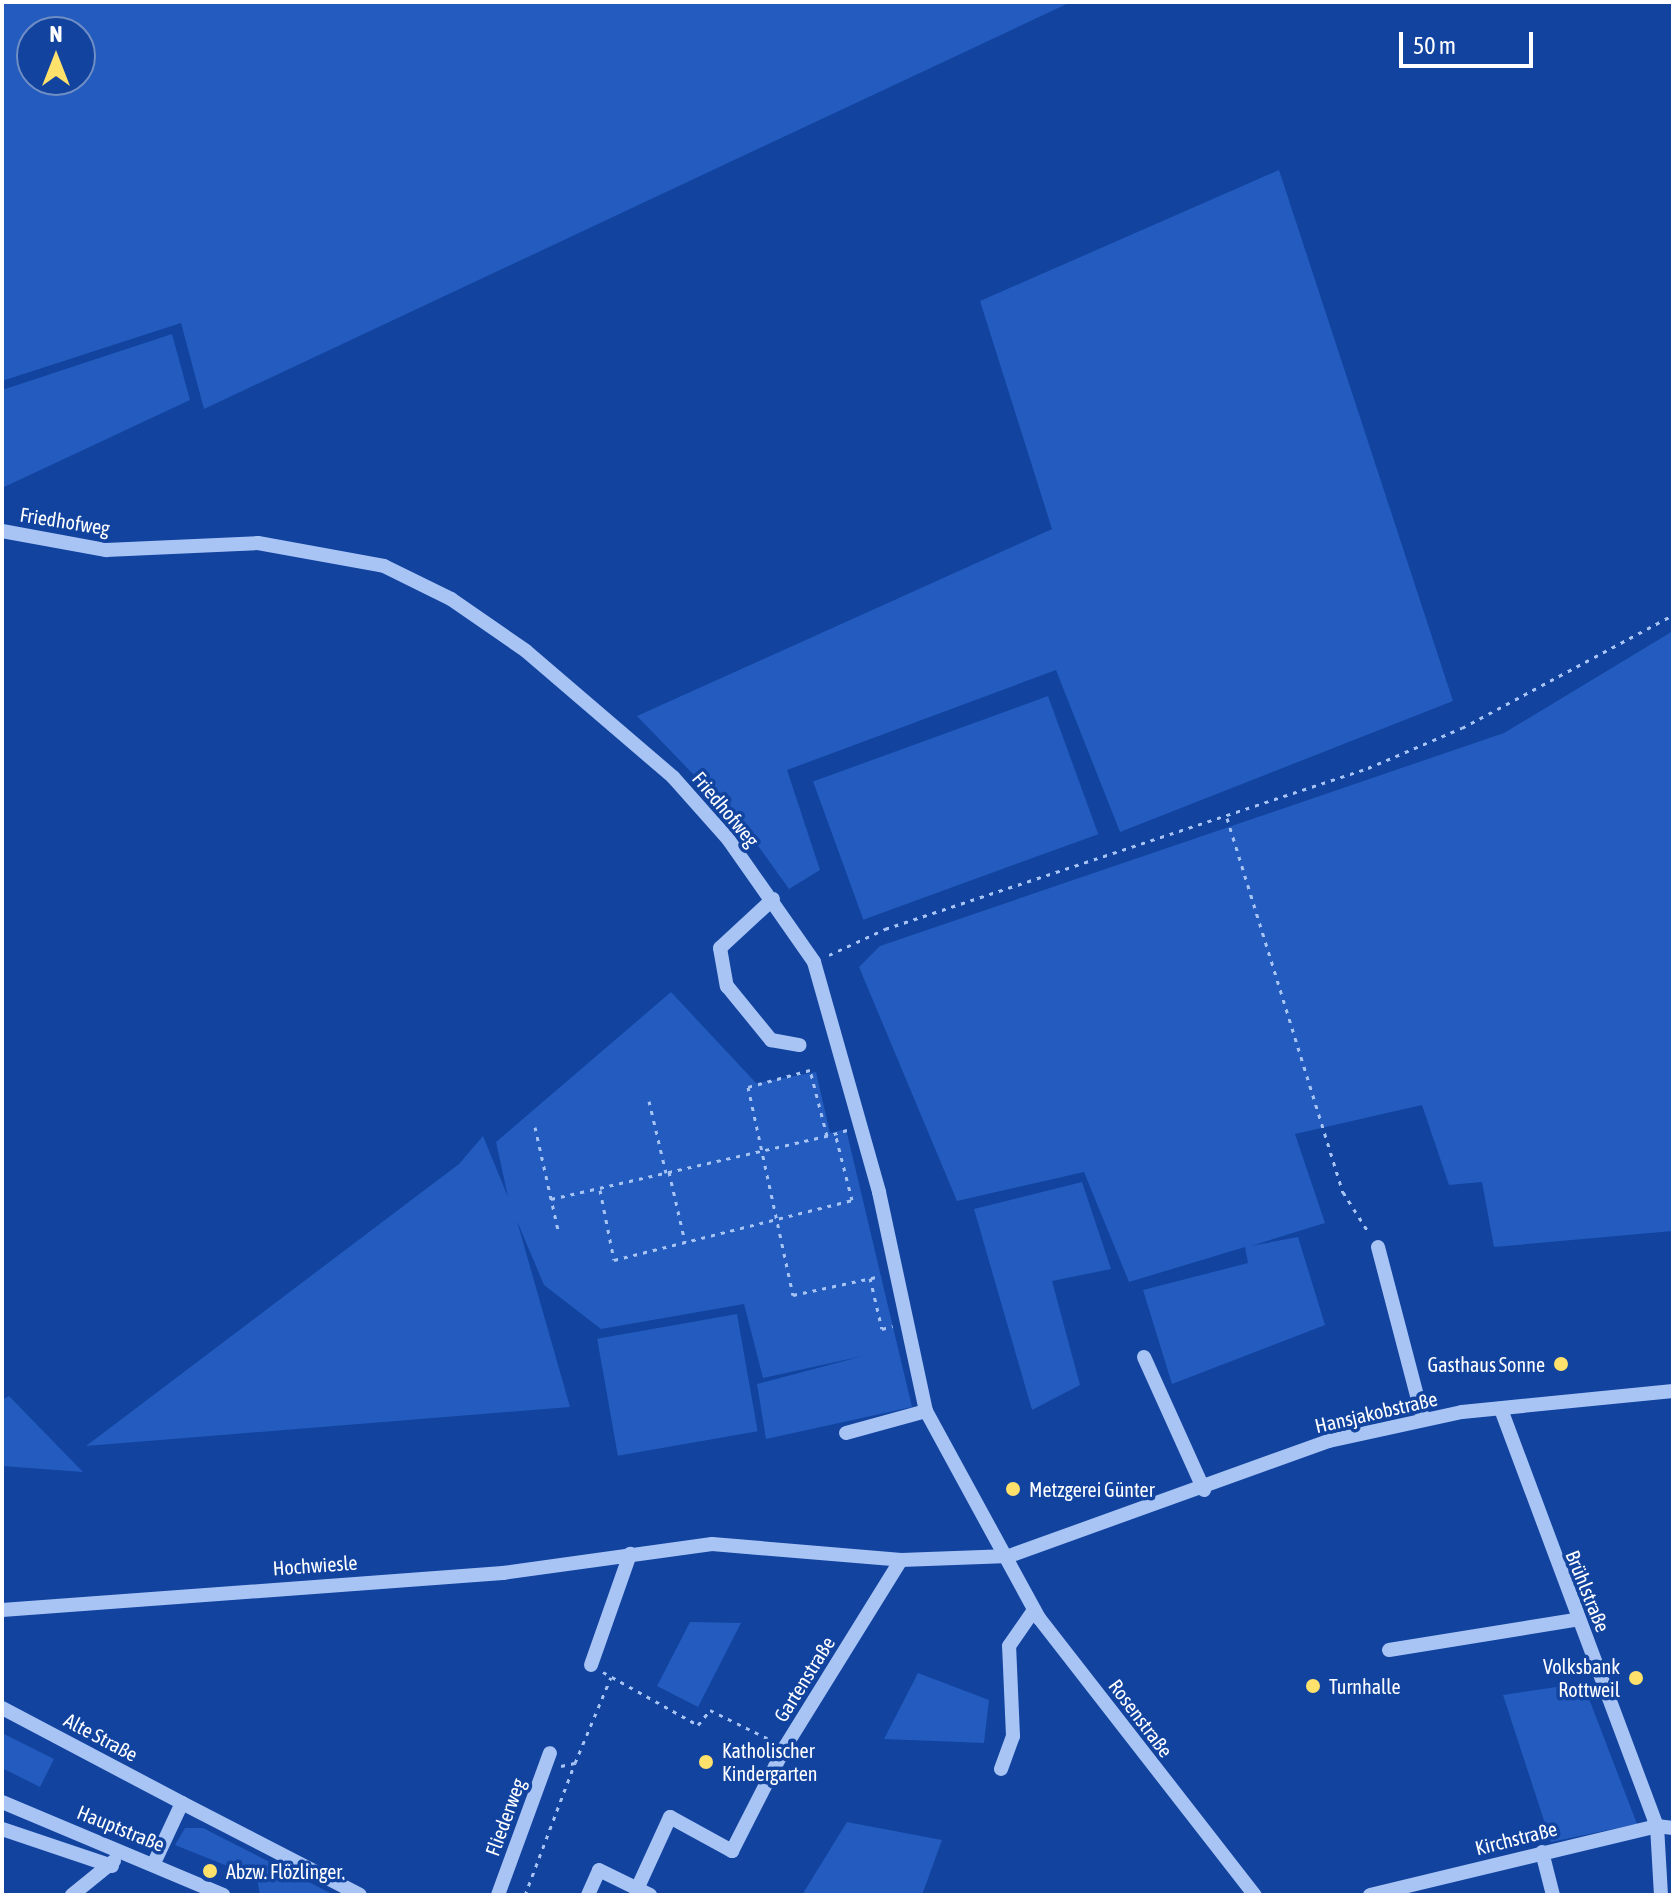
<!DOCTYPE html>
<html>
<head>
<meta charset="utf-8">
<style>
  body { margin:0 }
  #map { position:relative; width:1675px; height:1897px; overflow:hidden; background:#11439f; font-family:"Asap Condensed",sans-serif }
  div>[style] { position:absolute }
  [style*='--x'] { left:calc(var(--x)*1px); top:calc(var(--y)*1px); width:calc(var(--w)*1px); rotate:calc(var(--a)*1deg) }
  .green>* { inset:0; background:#235cbe; transform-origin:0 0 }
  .path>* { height:3px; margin-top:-1.5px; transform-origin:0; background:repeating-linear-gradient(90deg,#a8c4f5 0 4px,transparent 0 10px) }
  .minor>* { height:14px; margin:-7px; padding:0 7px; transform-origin:7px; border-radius:7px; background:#a8c4f5 }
  .dots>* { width:22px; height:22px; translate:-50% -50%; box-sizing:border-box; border:4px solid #11439f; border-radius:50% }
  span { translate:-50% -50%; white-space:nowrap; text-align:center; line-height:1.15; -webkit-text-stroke:7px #11439f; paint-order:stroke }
  .street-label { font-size:20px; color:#fff }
  .poi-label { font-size:20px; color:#fff }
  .right { translate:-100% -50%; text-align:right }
  .left { translate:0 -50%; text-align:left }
  .frame { position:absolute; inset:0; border:4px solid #fff; pointer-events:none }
  .north { position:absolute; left:16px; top:16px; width:80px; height:80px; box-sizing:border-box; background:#11439f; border:2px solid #708ec5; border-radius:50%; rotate:0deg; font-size:22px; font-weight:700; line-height:32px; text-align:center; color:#fff }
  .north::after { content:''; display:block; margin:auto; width:28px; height:36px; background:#ffe16c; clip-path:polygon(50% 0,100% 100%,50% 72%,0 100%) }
  .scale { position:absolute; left:1399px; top:32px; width:134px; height:36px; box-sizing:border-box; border:4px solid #fff; border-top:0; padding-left:10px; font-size:24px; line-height:28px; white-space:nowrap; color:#fff; -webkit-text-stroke:6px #11439f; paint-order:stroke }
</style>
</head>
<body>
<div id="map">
  <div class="green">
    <div style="clip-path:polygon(evenodd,2px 2px,1071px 2px,204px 409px,181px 323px,2px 381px,2px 2px,32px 32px,80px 32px,80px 80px,32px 80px,32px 32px)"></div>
    <div style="clip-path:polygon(1279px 170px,1453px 701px,1120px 832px,1056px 670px,787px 770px,820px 870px,789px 889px,746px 829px,637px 716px,1052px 529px,980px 301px)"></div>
    <div style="clip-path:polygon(172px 334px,190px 400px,2px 488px,2px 390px)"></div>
    <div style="clip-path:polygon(1673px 631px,1673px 1231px,1494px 1247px,1482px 1182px,1449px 1185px,1422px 1105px,1295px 1134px,1325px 1223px,1251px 1246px,1298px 1237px,1325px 1325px,1172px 1384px,1143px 1290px,1248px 1263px,1245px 1247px,1129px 1282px,1084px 1172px,957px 1201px,859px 967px,880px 946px,1504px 733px)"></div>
    <div style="left:1048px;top:696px;width:147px;height:250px;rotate:70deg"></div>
    <div style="clip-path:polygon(671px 992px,756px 1083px,816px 1072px,830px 1133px,846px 1129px,912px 1407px,766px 1439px,757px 1384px,863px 1356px,763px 1378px,744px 1304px,601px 1329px,544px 1285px,517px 1221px,570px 1407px,86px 1446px,459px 1164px,483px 1136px,508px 1197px,496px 1142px)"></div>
    <div style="clip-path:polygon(1082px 1182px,1111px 1269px,1052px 1281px,1080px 1385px,1032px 1410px,974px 1209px)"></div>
    <div style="left:737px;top:1314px;width:119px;height:142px;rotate:80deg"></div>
    <div style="clip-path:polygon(9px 1396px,83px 1472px,2px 1466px,2px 1400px)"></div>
    <div style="clip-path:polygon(690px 1622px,741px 1623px,698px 1707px,657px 1686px)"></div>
    <div style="clip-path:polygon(918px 1673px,989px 1700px,984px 1743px,884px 1739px)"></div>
    <div style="clip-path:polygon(1583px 1683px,1637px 1824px,1551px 1842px,1503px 1695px)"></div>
    <div style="clip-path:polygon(2px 1733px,54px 1759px,40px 1787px,2px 1768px)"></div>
    <div style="clip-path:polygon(847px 1822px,942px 1840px,922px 1895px,802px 1895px)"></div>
    <div style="clip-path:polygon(185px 1828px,203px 1828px,334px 1895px,260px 1895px,257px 1878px,175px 1845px)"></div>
  </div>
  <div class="path">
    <div style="--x:1227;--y:818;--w:392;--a:72.8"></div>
    <div style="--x:1343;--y:1192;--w:49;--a:57.6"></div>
    <div style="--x:829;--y:955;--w:62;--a:-24.9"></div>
    <div style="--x:885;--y:929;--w:509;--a:-18.43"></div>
    <div style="--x:1368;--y:768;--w:102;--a:-23.1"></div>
    <div style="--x:1462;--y:728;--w:239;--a:-28.2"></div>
    <div style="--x:649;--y:1101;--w:74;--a:76.7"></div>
    <div style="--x:535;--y:1127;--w:106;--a:77.4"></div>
    <div style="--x:847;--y:1130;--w:21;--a:163"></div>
    <div style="--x:827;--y:1136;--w:68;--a:-104.4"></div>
    <div style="--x:810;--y:1070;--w:64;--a:164.7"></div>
    <div style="--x:748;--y:1087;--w:213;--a:77.8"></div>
    <div style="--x:793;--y:1295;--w:90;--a:-12.2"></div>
    <div style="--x:669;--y:1172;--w:72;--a:77.1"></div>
    <div style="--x:600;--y:1190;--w:71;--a:78.7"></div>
    <div style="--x:614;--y:1260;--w:245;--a:-14.1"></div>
    <div style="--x:852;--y:1200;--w:69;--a:-104.2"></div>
    <div style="--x:551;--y:1199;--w:283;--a:-12.9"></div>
    <div style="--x:870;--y:1278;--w:52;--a:76.8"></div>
    <div style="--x:882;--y:1329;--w:11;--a:-15"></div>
    <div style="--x:603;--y:1672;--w:109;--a:29.2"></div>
    <div style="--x:698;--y:1725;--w:19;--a:-51"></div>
    <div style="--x:710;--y:1710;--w:68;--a:26.2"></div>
    <div style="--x:561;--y:1766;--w:14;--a:-12"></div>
    <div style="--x:575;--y:1763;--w:93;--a:-67.3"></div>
    <div style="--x:525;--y:1895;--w:141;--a:-69.3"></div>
  </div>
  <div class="minor">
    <div style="--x:2;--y:531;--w:106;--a:10.4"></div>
    <div style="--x:106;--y:550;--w:152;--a:-2.6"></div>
    <div style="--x:258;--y:543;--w:128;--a:10.3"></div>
    <div style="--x:384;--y:566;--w:75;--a:26.2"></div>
    <div style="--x:451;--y:599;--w:91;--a:34.7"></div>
    <div style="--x:526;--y:651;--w:194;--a:40.6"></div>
    <div style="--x:673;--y:777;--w:83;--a:48.4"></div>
    <div style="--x:728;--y:839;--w:150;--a:55"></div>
    <div style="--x:814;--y:962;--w:239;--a:74.2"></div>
    <div style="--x:879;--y:1192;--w:224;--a:77.9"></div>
    <div style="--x:926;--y:1411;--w:236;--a:61.4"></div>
    <div style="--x:1039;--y:1618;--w:351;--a:52.1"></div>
    <div style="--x:773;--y:899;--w:72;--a:137.2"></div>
    <div style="--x:720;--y:948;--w:39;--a:80"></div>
    <div style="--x:727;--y:986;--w:70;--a:50.8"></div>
    <div style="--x:771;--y:1040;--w:29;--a:10"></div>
    <div style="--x:1378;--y:1247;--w:178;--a:75.3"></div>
    <div style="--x:1144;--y:1357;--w:146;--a:65.7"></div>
    <div style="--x:1502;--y:1412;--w:442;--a:69.5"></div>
    <div style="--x:1657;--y:1826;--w:69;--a:86.7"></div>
    <div style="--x:846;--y:1433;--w:83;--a:-15.4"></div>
    <div style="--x:2;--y:1610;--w:502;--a:-4.22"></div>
    <div style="--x:503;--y:1573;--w:211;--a:-7.9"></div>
    <div style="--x:712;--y:1544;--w:190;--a:4.8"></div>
    <div style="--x:901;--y:1560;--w:108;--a:-2.1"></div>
    <div style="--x:1009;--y:1556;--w:340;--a:-19.8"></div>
    <div style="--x:1329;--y:1441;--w:136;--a:-12.3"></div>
    <div style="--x:1462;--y:1412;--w:212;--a:-5.7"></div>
    <div style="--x:1389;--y:1650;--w:187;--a:-9.2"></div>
    <div style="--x:591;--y:1665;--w:118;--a:-70.6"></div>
    <div style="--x:2;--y:1708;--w:204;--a:27.8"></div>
    <div style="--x:1001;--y:1769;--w:35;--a:-70"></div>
    <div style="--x:1013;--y:1736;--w:90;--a:-92.5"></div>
    <div style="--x:1009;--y:1646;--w:44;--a:-55.2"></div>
    <div style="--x:2;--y:1802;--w:240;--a:22.8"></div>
    <div style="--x:2;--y:1829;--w:116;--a:18.6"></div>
    <div style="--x:1542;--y:1852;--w:44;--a:75.7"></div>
    <div style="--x:154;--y:1863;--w:66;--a:-65"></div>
    <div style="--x:182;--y:1803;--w:200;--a:27.3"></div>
    <div style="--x:638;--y:1887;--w:77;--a:-65.4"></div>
    <div style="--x:670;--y:1817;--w:71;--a:28.7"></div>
    <div style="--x:732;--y:1851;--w:117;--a:-63"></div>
    <div style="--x:785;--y:1747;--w:220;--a:-58.2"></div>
    <div style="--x:72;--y:1895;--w:54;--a:-39"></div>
    <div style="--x:498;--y:1895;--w:151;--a:-69.9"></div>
    <div style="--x:588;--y:1895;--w:27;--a:-66"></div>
    <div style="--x:599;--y:1870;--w:57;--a:26.1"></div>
    <div style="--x:1370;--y:1895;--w:295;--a:-13.5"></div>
    <div style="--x:1657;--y:1826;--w:16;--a:7"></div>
  </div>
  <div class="dots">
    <div style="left:1561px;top:1364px;background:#ffe16c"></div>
    <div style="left:1013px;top:1489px;background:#ffe16c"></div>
    <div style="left:1636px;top:1678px;background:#ffe16c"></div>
    <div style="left:1313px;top:1686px;background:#ffe16c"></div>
    <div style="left:706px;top:1762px;background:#ffe16c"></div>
    <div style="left:210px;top:1871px;background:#ffe16c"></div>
  </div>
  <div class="street-label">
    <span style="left:65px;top:521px;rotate:9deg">Friedhofweg</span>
    <span style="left:726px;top:809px;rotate:50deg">Friedhofweg</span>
    <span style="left:1376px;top:1412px;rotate:-13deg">Hansjakobstraße</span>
    <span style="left:315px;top:1565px;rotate:-4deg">Hochwiesle</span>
    <span style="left:1588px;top:1591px;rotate:68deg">Brühlstraße</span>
    <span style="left:804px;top:1679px;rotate:-58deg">Gartenstraße</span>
    <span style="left:1141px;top:1718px;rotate:53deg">Rosenstraße</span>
    <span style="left:101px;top:1737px;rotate:28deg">Alte Straße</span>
    <span style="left:505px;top:1817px;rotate:-70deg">Fliederweg</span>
    <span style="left:121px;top:1828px;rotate:22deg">Hauptstraße</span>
    <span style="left:1516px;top:1838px;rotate:-14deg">Kirchstraße</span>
  </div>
  <div class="poi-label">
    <span class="right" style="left:1545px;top:1364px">Gasthaus Sonne</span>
    <span class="left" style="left:1029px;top:1489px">Metzgerei Günter</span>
    <span class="right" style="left:1620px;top:1678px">Volksbank<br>Rottweil</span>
    <span class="left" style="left:1329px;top:1686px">Turnhalle</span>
    <span class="left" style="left:722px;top:1762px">Katholischer<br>Kindergarten</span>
    <span class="left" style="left:226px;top:1871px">Abzw. Flözlinger.</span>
  </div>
  <div class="frame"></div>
  <div class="north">N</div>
  <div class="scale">50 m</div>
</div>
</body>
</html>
